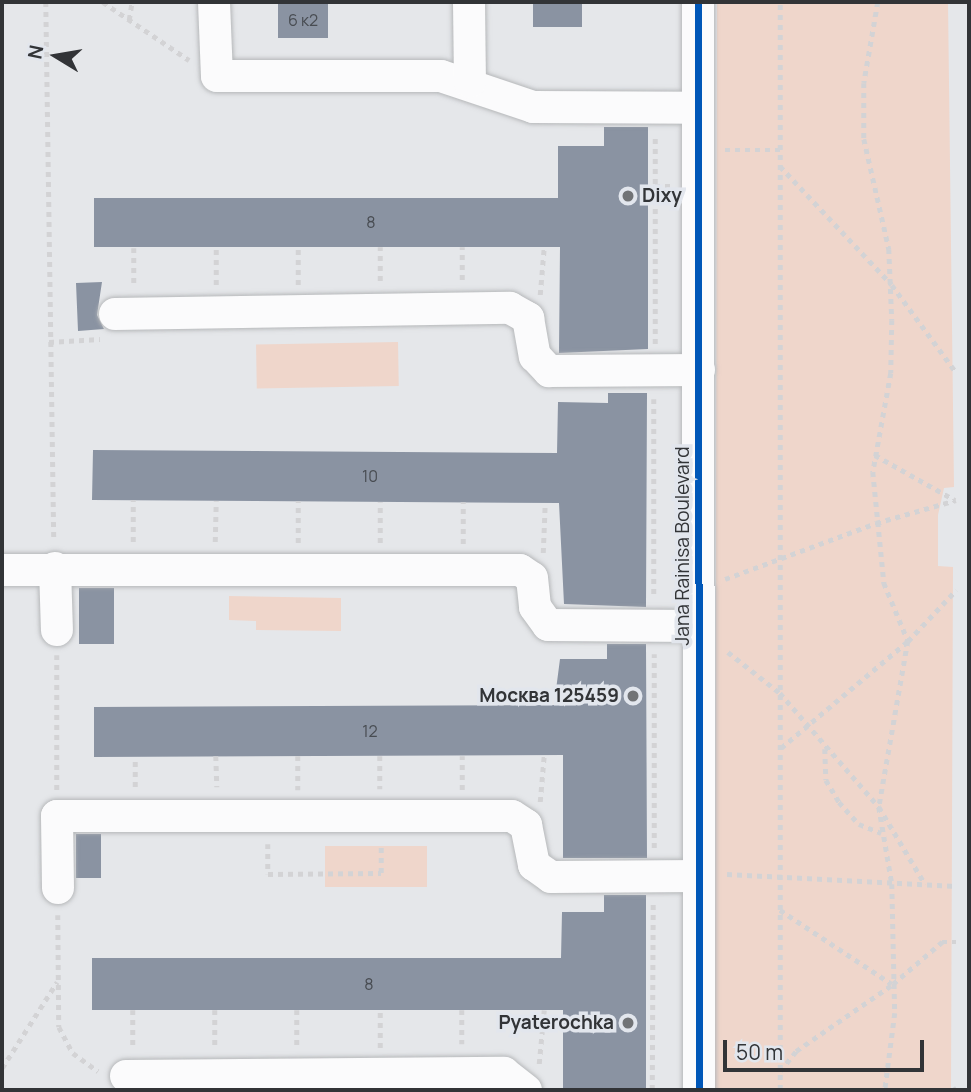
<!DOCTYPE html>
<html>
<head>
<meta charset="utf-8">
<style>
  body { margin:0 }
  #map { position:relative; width:971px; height:1092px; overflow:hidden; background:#e5e7ea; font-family:Manrope,sans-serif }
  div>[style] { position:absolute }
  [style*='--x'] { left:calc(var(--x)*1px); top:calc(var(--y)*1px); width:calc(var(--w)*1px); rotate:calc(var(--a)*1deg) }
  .green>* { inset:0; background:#efd6cb; transform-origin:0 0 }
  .building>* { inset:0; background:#8a93a2; transform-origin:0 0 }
  .path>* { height:4.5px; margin-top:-2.25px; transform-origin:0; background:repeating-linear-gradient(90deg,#d3d3d5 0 5px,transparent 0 10px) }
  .roads { filter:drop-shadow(0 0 2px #b6b8ba) drop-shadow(0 0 2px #b6b8ba) }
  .minor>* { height:32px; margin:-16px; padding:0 16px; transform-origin:16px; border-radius:16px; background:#fbfbfc }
  .cycleway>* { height:7px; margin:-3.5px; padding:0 3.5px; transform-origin:3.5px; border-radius:3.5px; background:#0057b8 }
  .dots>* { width:19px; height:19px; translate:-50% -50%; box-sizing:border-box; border:4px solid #e2e6ed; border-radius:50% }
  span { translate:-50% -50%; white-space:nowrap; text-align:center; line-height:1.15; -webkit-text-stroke:7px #e2e6ed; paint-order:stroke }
  .number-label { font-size:16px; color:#484c52 }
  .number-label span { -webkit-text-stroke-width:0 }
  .poi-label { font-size:19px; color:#323437; font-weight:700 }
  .left { translate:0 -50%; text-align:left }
  .right { translate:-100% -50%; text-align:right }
  .street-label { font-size:19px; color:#323437 }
  .frame { position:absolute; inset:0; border:4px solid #323437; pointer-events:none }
  .north { position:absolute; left:21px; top:21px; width:70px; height:70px; -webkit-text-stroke:5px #e2e6ed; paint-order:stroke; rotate:281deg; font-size:19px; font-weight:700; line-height:28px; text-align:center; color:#323437 }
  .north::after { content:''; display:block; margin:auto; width:24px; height:32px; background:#323437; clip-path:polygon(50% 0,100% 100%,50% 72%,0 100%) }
  .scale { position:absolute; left:723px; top:1040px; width:201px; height:32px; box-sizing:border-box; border:4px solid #323437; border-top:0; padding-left:9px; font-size:21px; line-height:24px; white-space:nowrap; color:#323437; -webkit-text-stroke:5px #e2e6ed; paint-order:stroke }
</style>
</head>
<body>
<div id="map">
  <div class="green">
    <div style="clip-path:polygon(717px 2px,948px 2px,954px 487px,944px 488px,938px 515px,938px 566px,953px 567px,951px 1090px,715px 1090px)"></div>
    <div style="left:398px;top:342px;width:44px;height:142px;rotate:89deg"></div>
    <div style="clip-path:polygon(229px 596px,341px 598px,341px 631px,256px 630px,256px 621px,229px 620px)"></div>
    <div style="left:325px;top:846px;width:102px;height:41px"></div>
  </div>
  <div class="building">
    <div style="left:278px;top:2px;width:50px;height:36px"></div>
    <div style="left:533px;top:2px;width:49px;height:25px"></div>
    <div style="clip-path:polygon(604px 127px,648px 127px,648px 349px,559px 353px,560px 247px,94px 247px,94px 198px,558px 198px,558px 146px,604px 146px)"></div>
    <div style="clip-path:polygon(102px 282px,97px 315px,104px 329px,78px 331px,76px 283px)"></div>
    <div style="clip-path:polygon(608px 393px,647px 393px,646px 607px,564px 604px,559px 503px,92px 500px,93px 450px,557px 453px,558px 402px,608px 403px)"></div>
    <div style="left:79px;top:588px;width:35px;height:56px"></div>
    <div style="clip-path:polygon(607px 644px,646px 644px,647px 858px,563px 858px,563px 755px,94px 757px,94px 707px,554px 705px,560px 659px,607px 659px)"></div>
    <div style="left:76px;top:834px;width:25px;height:44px"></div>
    <div style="clip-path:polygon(604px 895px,646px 895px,646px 1090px,563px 1090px,563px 1010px,92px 1010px,92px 958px,561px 958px,562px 912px,604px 912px)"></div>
  </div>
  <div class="path">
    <div style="--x:46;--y:2;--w:538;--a:89.15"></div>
    <div style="--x:103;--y:2;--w:104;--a:34"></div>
    <div style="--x:878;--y:2;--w:82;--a:99.8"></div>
    <div style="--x:864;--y:83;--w:56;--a:90"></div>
    <div style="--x:864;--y:139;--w:113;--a:77.2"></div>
    <div style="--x:889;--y:249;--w:71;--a:87.6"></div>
    <div style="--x:892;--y:320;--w:53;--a:91.1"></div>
    <div style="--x:891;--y:373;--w:101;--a:100.3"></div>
    <div style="--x:873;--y:472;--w:112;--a:84.3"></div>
    <div style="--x:884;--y:583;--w:63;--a:67.5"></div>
    <div style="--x:908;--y:641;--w:169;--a:99.9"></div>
    <div style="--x:879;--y:807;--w:78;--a:80.4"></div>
    <div style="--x:892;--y:884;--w:129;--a:88.7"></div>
    <div style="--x:895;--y:1013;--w:78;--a:97.4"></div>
    <div style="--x:129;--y:20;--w:18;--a:-81"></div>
    <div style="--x:725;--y:150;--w:55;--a:0"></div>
    <div style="--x:780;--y:166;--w:163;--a:46.7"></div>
    <div style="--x:892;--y:285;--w:108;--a:53.7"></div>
    <div style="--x:655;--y:186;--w:16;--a:0"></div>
    <div style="--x:134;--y:248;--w:37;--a:90"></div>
    <div style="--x:462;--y:280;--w:33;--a:-90"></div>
    <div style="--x:380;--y:281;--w:34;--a:-90"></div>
    <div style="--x:216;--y:285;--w:38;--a:-90"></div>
    <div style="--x:298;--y:285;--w:38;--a:-90"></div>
    <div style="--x:540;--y:295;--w:48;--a:-85.2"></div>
    <div style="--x:49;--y:342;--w:51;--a:-3.4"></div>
    <div style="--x:655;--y:344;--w:208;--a:-90"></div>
    <div style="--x:654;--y:399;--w:197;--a:90"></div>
    <div style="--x:875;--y:455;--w:92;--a:29.4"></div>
    <div style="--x:133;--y:542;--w:42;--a:-90"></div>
    <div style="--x:215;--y:542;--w:41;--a:-88.6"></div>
    <div style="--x:298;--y:543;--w:42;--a:-90"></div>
    <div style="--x:380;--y:543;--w:41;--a:-90"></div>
    <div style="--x:463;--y:544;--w:42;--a:-90"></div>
    <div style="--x:543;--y:553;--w:50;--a:-87.7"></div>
    <div style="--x:725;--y:579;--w:161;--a:-20.3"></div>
    <div style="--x:876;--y:523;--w:83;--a:-16"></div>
    <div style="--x:728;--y:652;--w:66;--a:38.3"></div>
    <div style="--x:780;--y:693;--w:151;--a:49"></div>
    <div style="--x:879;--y:807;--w:90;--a:59.1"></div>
    <div style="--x:57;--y:655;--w:135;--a:90"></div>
    <div style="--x:781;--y:748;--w:166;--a:-40.1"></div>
    <div style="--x:908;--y:641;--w:70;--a:-46.7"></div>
    <div style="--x:825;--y:749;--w:31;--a:88"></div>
    <div style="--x:826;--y:780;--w:26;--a:59"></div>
    <div style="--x:839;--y:802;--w:30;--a:48"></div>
    <div style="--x:859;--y:824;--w:24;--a:22"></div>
    <div style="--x:216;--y:756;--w:31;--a:88"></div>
    <div style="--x:298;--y:756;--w:34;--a:90"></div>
    <div style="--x:380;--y:756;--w:33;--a:90"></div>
    <div style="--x:135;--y:787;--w:30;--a:-90"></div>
    <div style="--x:462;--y:790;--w:34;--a:-90"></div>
    <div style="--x:540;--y:802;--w:47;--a:-85.1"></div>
    <div style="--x:268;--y:844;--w:30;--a:90"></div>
    <div style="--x:268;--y:874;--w:113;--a:-0.5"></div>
    <div style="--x:381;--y:873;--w:30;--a:-90"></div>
    <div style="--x:654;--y:848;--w:194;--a:-90"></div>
    <div style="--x:727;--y:874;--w:229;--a:3"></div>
    <div style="--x:780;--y:910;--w:134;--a:33.5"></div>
    <div style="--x:58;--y:915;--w:112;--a:89.5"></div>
    <div style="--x:59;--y:1027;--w:30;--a:62"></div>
    <div style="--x:73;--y:1053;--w:31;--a:36"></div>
    <div style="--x:133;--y:1010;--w:37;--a:90"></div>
    <div style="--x:215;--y:1010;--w:38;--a:90"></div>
    <div style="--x:297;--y:1010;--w:38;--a:90"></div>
    <div style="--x:462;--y:1010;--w:34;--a:90"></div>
    <div style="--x:380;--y:1048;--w:38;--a:-90"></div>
    <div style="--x:539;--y:1064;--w:54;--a:-84.7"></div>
    <div style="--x:2;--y:1068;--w:102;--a:-57.4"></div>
    <div style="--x:780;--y:1071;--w:26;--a:-51"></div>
    <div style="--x:796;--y:1051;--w:118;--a:-34.6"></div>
    <div style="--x:893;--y:984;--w:65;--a:-40.6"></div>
    <div style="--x:942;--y:942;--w:14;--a:0"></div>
    <div style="--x:652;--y:1090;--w:187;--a:-89.7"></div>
    <div style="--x:780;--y:1090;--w:1088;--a:-90"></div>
    <div style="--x:953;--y:1090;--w:4;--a:-34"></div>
  </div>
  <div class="roads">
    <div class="minor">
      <div style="--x:214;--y:2;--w:74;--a:87.7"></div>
      <div style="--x:217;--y:76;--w:224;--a:0"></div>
      <div style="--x:441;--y:76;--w:97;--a:18.6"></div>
      <div style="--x:533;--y:107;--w:165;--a:0.3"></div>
      <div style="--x:469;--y:2;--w:80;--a:89.3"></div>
      <div style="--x:698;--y:2;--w:1088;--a:89.95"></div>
      <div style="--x:115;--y:314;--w:395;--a:-0.9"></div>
      <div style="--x:510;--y:308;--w:21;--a:29"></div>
      <div style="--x:528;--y:318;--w:39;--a:80"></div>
      <div style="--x:535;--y:356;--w:21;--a:47"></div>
      <div style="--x:549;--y:371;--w:150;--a:-0.4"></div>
      <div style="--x:55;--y:568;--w:62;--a:88.2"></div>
      <div style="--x:2;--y:570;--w:518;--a:0"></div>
      <div style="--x:520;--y:570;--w:14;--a:34"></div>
      <div style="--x:532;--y:578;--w:29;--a:84"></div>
      <div style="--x:535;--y:607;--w:22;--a:54"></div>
      <div style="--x:548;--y:625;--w:150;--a:0.4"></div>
      <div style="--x:58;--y:888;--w:72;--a:-90.8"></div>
      <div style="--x:57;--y:816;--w:455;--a:0"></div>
      <div style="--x:512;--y:816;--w:17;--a:33"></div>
      <div style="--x:526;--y:825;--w:41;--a:78.7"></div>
      <div style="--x:534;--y:865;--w:21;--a:35"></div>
      <div style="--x:551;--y:877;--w:148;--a:-0.4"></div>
      <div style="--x:126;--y:1076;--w:378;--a:-0.5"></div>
      <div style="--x:504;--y:1073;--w:28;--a:38"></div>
    </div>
  </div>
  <div class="cycleway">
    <div style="--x:698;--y:2;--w:1088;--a:89.95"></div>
  </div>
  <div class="dots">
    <div style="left:628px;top:196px;background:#717376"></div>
    <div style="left:633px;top:696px;background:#717376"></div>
    <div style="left:628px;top:1023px;background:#717376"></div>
  </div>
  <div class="number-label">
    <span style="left:303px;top:20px">6 к2</span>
    <span style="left:371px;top:222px">8</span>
    <span style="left:370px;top:476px">10</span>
    <span style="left:370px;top:731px">12</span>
    <span style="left:369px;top:984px">8</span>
  </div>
  <div class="poi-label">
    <span class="left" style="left:642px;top:196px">Dixy</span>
    <span class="right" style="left:619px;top:696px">Москва 125459</span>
    <span class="right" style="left:614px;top:1023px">Pyaterochka</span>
  </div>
  <div class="street-label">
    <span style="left:683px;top:546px;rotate:-90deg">Jana Rainisa Boulevard</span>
  </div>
  <div class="frame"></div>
  <div class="north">N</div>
  <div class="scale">50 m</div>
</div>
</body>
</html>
